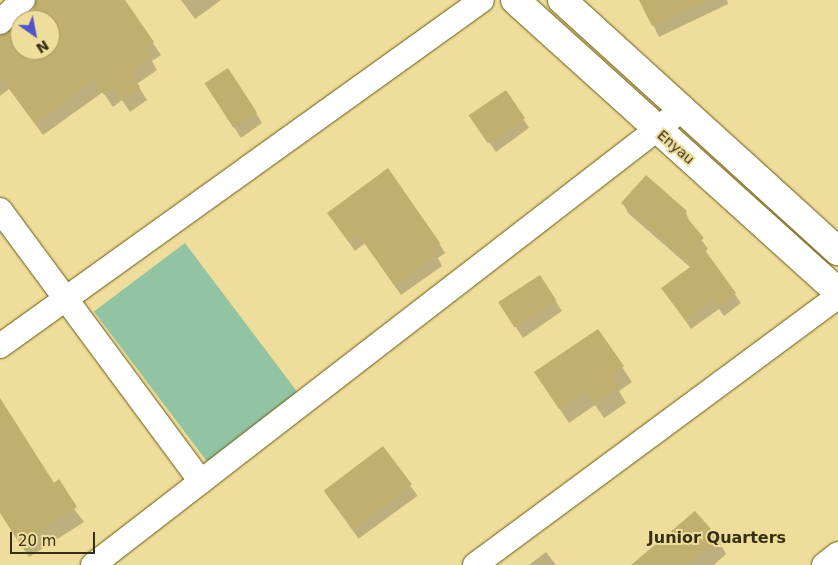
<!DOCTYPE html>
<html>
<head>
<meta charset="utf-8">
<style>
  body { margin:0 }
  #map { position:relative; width:838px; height:565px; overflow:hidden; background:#eedd9b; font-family:"DejaVu Sans",sans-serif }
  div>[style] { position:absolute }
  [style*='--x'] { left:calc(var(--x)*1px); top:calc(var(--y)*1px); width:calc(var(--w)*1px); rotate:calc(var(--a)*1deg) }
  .green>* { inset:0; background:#92c3a2; transform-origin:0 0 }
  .shadow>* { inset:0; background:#0003; transform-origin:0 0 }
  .building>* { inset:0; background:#c0af6e; transform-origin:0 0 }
  .roads { filter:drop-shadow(0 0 1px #685813) drop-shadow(0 0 1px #685813) }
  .minor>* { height:24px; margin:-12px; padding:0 12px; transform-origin:12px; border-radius:12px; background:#fff }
  .tertiary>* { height:28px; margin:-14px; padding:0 14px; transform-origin:14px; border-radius:14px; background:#fff }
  span { translate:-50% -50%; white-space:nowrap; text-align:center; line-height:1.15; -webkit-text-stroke:4px #eedd9b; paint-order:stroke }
  .street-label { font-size:14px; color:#352f14 }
  .quarter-label { font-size:16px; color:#352f14; font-weight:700 }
  .north { position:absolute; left:10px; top:10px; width:50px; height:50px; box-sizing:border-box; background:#eedd9b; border:1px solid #a49765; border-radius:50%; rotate:147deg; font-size:14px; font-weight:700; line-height:20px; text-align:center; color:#352f14 }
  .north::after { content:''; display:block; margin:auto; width:18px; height:22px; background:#4e55cb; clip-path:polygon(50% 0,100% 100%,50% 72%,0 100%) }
  .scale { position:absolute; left:10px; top:532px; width:85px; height:22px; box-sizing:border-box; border:2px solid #352f14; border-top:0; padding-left:6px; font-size:15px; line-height:18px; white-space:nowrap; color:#352f14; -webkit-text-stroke:4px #eedd9b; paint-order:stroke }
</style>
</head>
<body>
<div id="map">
  <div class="green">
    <div style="left:185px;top:243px;width:190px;height:114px;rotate:53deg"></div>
  </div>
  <div class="shadow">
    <div style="clip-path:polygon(37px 0,114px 0,127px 5px,161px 55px,152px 61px,157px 70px,137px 84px,147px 100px,130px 112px,122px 100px,113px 107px,103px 92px,43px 135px,9px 89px,0 96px,0 36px,20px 24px,20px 50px,50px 50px,50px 20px,24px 20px,34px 11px)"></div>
    <div style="clip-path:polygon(181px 0,221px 0,195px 19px)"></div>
    <div style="clip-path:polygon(641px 0,727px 0,728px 4px,659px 37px)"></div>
    <div style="clip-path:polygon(506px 92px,529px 128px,496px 152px,476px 124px)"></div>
    <div style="clip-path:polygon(213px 95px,256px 113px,262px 123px,241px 138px)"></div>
    <div style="clip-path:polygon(623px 203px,686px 212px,690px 224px,708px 249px,705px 252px,741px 303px,724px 316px,719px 309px,691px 329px,663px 288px,691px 268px,628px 213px)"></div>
    <div style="clip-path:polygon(329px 214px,439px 243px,445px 253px,438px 258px,442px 266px,401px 295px,365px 243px,355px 251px)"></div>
    <div style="clip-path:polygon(540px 277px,562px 311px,523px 338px,507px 314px)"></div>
    <div style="clip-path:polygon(598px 330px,632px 382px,619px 391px,626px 403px,604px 418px,595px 405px,569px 423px,536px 373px)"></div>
    <div style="clip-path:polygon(0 411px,84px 522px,29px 557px,0 512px)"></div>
    <div style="left:383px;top:448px;width:59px;height:73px;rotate:54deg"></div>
    <div style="clip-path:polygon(718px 539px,726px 554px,714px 565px,633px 565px)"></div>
    <div style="clip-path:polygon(546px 552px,556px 565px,529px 565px)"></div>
  </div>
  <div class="building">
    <div style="clip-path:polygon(36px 0,125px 0,154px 42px,145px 49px,151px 57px,130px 71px,140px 87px,122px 100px,114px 88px,104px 95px,94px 80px,35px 123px,0 75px,0 35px,20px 22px,20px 50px,50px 50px,50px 20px,22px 20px,33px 10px)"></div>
    <div style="clip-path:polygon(639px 0,707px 0,652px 26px)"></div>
    <div style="left:228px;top:68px;width:53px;height:28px;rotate:57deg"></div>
    <div style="left:506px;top:90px;width:34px;height:45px;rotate:56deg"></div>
    <div style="clip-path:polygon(388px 168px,440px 243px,432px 248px,437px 255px,394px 285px,358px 234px,348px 241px,327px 213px)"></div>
    <div style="clip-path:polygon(646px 175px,687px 211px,684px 214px,704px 238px,699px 242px,736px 293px,717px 306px,712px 300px,685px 320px,661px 288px,693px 265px,621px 203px)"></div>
    <div style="left:540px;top:275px;width:30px;height:50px;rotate:57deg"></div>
    <div style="clip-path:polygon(598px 329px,624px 366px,610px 375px,618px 387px,594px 404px,585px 391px,559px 409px,534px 372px)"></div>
    <div style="clip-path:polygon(0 398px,54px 483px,59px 479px,77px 507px,20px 544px,0 513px)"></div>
    <div style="left:383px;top:446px;width:48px;height:74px;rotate:53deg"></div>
    <div style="clip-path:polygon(695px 511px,719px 538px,687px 565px,631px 565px)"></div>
  </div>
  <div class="roads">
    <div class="minor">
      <div style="--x:0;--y:22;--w:32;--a:-44"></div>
      <div style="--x:0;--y:210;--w:338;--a:53.5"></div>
      <div style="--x:0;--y:346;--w:593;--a:-35.67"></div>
      <div style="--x:93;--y:565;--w:746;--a:-37.7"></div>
      <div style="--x:475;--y:565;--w:452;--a:-36.5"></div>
      <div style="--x:824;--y:565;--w:18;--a:-38"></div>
    </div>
    <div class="tertiary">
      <div style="--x:515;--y:0;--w:435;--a:42.1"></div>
      <div style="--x:562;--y:0;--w:373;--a:42.3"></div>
    </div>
  </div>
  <div class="street-label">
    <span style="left:676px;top:147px;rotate:41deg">Enyau</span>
  </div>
  <div class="quarter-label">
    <span style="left:717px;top:538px">Junior Quarters</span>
  </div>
  <div class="north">N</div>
  <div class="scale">20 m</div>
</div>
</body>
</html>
